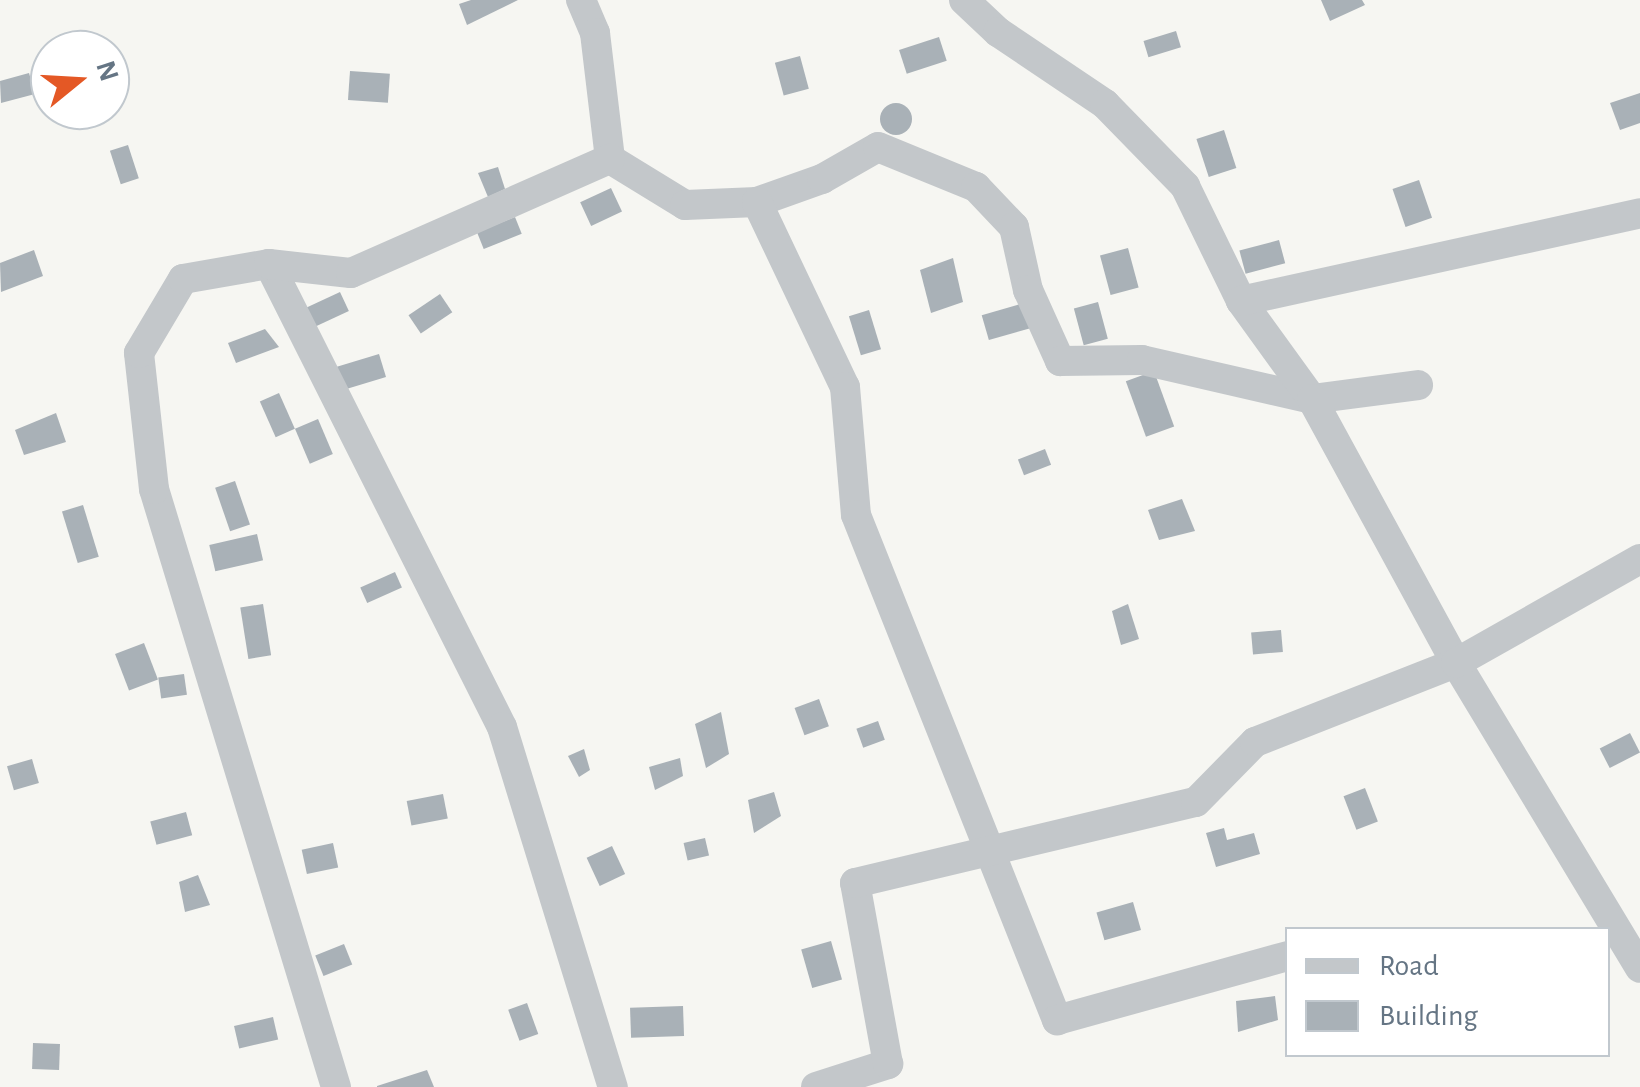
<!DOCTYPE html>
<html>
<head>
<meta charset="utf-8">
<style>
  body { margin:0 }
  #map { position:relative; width:1640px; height:1087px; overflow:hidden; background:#f6f6f2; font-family:"Alegreya Sans",sans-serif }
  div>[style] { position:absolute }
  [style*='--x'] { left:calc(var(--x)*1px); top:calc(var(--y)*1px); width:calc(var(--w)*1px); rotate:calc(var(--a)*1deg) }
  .building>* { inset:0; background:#a9b1b7; transform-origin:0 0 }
  .round { border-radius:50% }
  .minor>* { height:30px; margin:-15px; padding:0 15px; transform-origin:15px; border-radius:15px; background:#c3c7ca }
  span { translate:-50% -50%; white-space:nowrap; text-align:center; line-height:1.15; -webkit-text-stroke:10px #fff; paint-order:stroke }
  .legend { position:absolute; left:1285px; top:927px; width:325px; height:130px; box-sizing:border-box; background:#fff; border:2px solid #c1c8ce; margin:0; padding:12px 18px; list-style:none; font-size:30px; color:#657584 }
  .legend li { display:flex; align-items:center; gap:20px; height:50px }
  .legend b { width:50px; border:2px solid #c1c8ce }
  .north { position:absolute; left:30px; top:30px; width:100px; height:100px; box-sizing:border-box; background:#fff; border:2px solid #c1c8ce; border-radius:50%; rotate:72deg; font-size:28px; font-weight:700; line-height:40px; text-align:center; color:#657584 }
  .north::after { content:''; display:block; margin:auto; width:35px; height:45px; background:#e45825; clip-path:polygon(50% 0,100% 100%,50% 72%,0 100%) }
</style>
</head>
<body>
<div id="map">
  <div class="building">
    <div style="clip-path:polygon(471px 0,518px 0,467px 25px,459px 4px)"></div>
    <div style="clip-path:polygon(1321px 0,1362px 0,1365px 5px,1330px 21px)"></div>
    <div style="left:1176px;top:31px;width:17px;height:34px;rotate:73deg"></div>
    <div style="left:939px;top:37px;width:25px;height:42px;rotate:72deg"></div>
    <div style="left:800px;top:56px;width:34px;height:26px;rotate:75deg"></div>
    <div style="left:350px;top:71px;width:40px;height:29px;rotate:4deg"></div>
    <div style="clip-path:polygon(29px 73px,35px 94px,1px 103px,0 81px)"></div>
    <div style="clip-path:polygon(1640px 93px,1640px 123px,1620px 130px,1610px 103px)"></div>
    <div class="round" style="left:880px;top:103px;width:32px;height:32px"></div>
    <div style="left:1224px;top:130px;width:40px;height:29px;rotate:72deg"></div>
    <div style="left:128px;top:145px;width:35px;height:19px;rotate:72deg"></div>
    <div style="clip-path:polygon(498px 167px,505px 189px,488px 197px,478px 173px)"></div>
    <div style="left:1419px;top:180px;width:40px;height:28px;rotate:71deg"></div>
    <div style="left:611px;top:188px;width:26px;height:34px;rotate:65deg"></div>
    <div style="left:515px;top:217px;width:18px;height:41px;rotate:68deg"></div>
    <div style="left:1279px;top:240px;width:24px;height:41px;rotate:75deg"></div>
    <div style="left:1128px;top:248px;width:41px;height:29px;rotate:75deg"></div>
    <div style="clip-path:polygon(34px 250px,43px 276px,1px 292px,0 263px)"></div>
    <div style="clip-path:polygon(953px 258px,963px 302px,931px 313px,920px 270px)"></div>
    <div style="left:340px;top:292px;width:21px;height:38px;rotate:65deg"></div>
    <div style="left:440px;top:294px;width:22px;height:38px;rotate:56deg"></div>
    <div style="left:1098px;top:302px;width:38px;height:25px;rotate:75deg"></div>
    <div style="left:1024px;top:303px;width:26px;height:44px;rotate:74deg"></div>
    <div style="left:869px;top:310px;width:41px;height:21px;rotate:73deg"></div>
    <div style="clip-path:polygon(265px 329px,279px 347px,236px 363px,228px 343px)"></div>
    <div style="left:379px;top:354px;width:24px;height:44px;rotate:73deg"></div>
    <div style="left:1154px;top:371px;width:59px;height:30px;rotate:70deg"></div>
    <div style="left:279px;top:393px;width:39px;height:21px;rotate:66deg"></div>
    <div style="clip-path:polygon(56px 413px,66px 442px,24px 455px,15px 430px)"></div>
    <div style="left:318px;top:419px;width:38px;height:25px;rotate:67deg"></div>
    <div style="left:1045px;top:449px;width:17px;height:29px;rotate:69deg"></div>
    <div style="left:235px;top:481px;width:46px;height:21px;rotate:71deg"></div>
    <div style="clip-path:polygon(1182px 499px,1195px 531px,1159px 540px,1148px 510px)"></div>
    <div style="left:83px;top:505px;width:54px;height:22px;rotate:73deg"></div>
    <div style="left:257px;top:534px;width:27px;height:49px;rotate:77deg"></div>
    <div style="left:395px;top:572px;width:17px;height:38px;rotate:66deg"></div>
    <div style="left:263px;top:604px;width:52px;height:23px;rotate:81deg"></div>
    <div style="clip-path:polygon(1128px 604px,1139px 639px,1121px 645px,1112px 611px)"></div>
    <div style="left:1281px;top:630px;width:22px;height:30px;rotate:85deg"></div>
    <div style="left:144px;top:643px;width:39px;height:31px;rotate:69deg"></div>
    <div style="left:184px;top:674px;width:21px;height:26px;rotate:82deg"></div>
    <div style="left:819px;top:699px;width:29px;height:26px;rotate:70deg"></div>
    <div style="clip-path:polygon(721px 712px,729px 754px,706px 768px,695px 724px)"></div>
    <div style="left:878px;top:721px;width:20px;height:23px;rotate:70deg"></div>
    <div style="left:1630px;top:733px;width:22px;height:34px;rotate:63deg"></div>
    <div style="clip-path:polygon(584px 749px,590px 770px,579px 777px,568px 756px)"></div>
    <div style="clip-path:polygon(680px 758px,683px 776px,655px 790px,649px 767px)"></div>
    <div style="left:32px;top:759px;width:25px;height:26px;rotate:74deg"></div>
    <div style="left:1365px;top:788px;width:36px;height:23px;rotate:69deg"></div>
    <div style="clip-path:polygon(774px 792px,781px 816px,754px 833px,748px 800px)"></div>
    <div style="left:443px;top:794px;width:25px;height:37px;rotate:79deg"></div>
    <div style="left:186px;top:812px;width:24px;height:37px;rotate:75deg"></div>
    <div style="clip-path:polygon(1224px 828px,1227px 840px,1254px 833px,1260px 854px,1216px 867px,1206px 833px)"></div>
    <div style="left:705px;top:838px;width:18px;height:22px;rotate:77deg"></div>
    <div style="left:333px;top:843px;width:25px;height:32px;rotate:78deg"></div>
    <div style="left:612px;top:846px;width:31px;height:28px;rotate:65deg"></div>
    <div style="clip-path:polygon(198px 875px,210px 905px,185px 912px,179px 882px)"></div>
    <div style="left:1133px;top:902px;width:29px;height:38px;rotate:74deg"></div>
    <div style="left:831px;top:941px;width:40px;height:31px;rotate:74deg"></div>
    <div style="left:344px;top:944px;width:22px;height:31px;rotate:68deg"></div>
    <div style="clip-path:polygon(1275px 996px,1278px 1020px,1238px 1032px,1236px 1001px)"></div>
    <div style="left:527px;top:1003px;width:33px;height:20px;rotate:70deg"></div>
    <div style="left:683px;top:1006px;width:30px;height:53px;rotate:88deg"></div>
    <div style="left:273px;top:1017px;width:23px;height:40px;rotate:77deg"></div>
    <div style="left:33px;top:1043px;width:27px;height:26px;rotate:2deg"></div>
    <div style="clip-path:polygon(427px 1070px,434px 1087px,377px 1087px,377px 1086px)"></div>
  </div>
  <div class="minor">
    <div style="--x:581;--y:0;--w:36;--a:67"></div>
    <div style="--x:595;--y:33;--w:127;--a:83.2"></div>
    <div style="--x:610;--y:159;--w:88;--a:31.5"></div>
    <div style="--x:685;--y:205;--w:72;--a:-2.4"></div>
    <div style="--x:757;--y:202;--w:69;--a:-19.5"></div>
    <div style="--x:822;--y:179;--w:64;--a:-29.7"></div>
    <div style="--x:878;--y:147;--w:106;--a:22.2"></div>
    <div style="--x:976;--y:187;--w:55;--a:46.5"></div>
    <div style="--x:1014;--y:227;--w:65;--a:77.5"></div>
    <div style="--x:1028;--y:290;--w:78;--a:65.7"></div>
    <div style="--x:1060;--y:361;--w:82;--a:-0.7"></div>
    <div style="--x:1142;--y:360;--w:174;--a:12.9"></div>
    <div style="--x:1312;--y:399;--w:107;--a:-7.5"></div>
    <div style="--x:964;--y:0;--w:47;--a:43.3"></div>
    <div style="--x:998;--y:32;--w:129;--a:33.9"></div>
    <div style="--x:1105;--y:104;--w:115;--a:45.7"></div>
    <div style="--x:1185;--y:186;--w:128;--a:64"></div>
    <div style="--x:1241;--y:301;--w:121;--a:54.1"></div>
    <div style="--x:1312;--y:399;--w:301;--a:61.4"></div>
    <div style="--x:1456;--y:663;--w:356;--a:58.9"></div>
    <div style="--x:757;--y:202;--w:205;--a:64.6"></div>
    <div style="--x:845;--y:387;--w:128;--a:85.1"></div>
    <div style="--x:856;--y:515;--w:544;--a:68.3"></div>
    <div style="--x:1057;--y:1020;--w:240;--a:-15.5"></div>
    <div style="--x:269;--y:264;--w:518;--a:63.29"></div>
    <div style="--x:502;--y:727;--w:377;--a:72.9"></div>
    <div style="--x:1241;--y:301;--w:409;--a:-12.4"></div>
    <div style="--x:336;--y:1087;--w:625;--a:-106.93"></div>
    <div style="--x:154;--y:489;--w:137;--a:-96.3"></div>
    <div style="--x:139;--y:353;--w:86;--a:-59.3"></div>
    <div style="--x:183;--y:279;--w:87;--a:-9.9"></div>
    <div style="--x:269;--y:264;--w:82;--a:6.3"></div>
    <div style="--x:351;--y:273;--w:283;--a:-23.8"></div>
    <div style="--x:816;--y:1087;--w:76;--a:-17.7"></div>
    <div style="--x:888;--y:1064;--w:184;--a:-100.3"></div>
    <div style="--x:855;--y:883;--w:350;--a:-13.4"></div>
    <div style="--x:1196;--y:802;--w:84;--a:-45.5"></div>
    <div style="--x:1255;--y:742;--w:216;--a:-21.5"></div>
    <div style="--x:1456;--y:663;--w:211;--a:-29.5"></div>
  </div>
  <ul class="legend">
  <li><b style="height:12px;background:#c3c7ca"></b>Road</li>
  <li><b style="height:28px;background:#a9b1b7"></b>Building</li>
  </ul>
  <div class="north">N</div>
</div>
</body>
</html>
